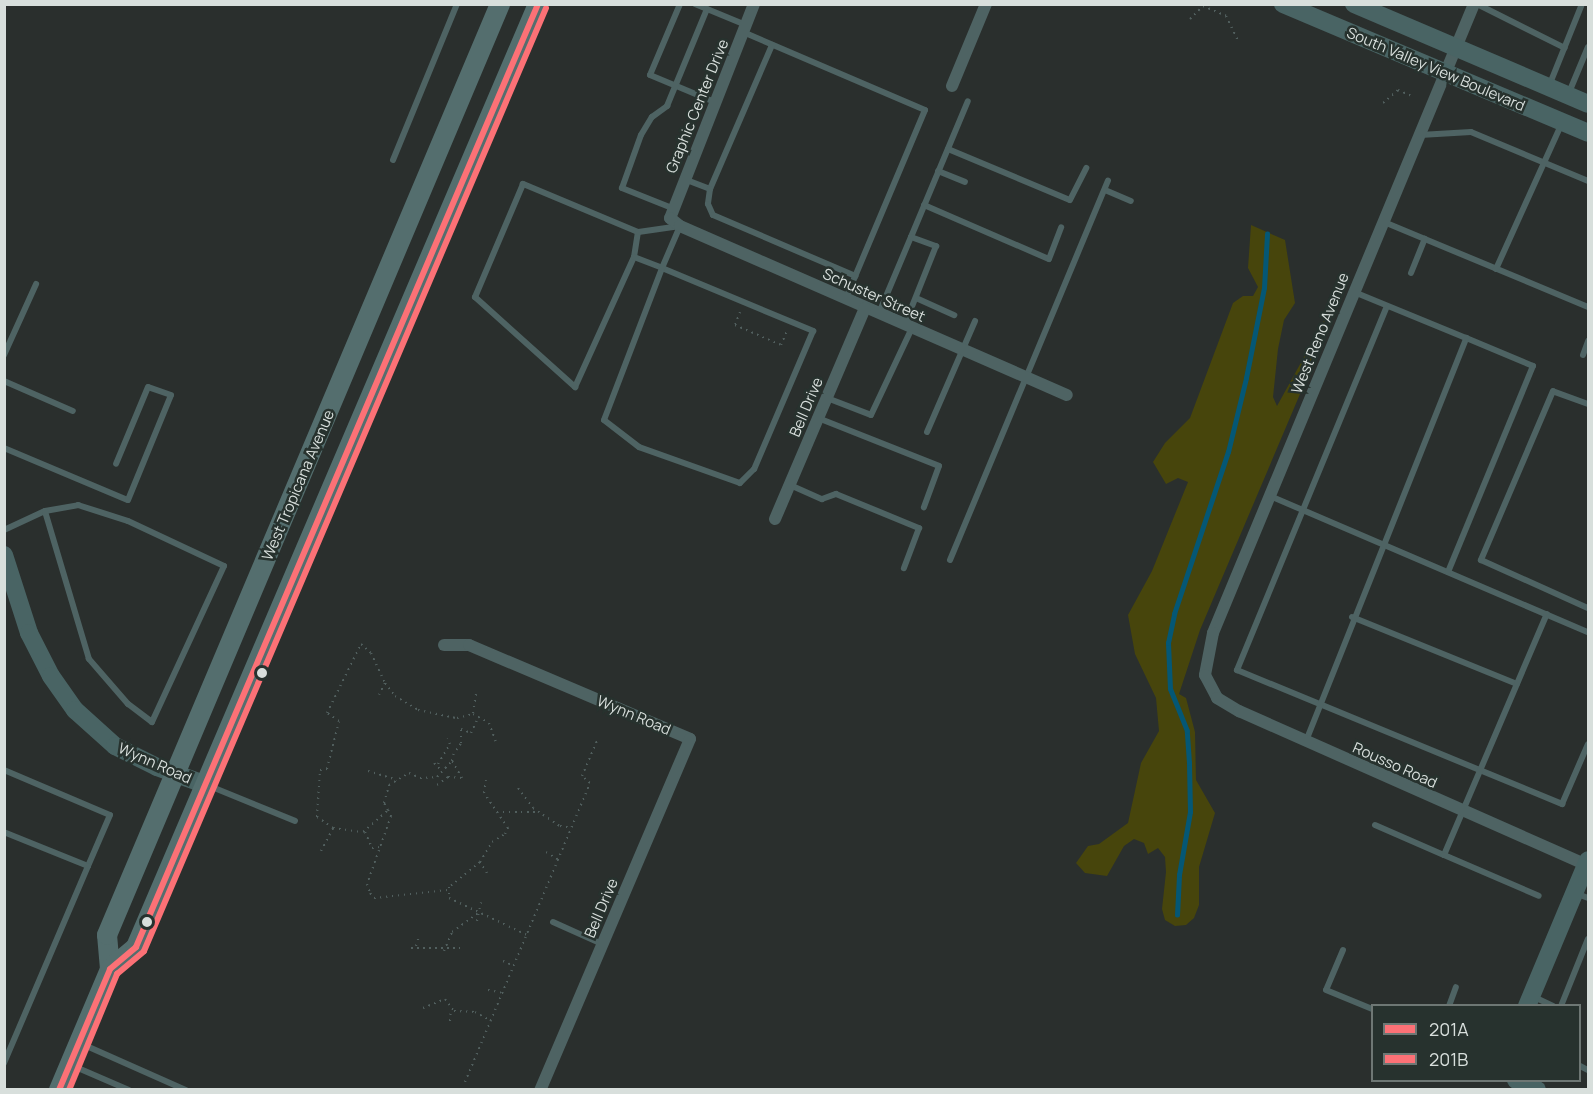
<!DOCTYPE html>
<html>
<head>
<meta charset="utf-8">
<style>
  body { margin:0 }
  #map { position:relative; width:1593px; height:1094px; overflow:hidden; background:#2a2f2d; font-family:Manrope,sans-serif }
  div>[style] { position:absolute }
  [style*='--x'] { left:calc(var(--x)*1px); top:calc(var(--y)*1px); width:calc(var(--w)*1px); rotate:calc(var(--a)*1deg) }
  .green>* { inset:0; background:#47450c }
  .stream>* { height:4.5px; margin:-2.25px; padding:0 2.25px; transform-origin:2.25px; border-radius:2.25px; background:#045775 }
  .path>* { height:2px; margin-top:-1px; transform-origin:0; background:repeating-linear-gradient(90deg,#515f5e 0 1.5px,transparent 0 6px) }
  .lane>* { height:6px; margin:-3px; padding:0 3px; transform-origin:3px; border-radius:3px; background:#4e6363 }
  .street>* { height:12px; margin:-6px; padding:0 6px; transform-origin:6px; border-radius:6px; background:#4e6363 }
  .secondary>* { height:18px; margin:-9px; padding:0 9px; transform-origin:9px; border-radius:9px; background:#496464 }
  .primary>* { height:20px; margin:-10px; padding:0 10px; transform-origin:10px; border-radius:10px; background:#546e6e }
  .bus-1>* { height:6px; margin:-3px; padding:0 3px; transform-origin:3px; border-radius:3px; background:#fc7176 }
  .bus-2>* { height:6px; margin:-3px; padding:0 3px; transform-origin:3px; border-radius:3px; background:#fc7176 }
  .dots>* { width:16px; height:16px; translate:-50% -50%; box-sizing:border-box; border:3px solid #27322e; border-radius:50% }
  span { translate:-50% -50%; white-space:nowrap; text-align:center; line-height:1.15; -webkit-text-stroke:5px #27322e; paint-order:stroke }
  .street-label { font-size:15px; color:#d8dfdc }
  .frame { position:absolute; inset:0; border:6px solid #d8dfdc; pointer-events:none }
  .legend { position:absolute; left:1371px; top:1004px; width:210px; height:78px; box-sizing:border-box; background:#27322e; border:2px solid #6e7774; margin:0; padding:8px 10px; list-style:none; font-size:18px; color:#d8dfdc }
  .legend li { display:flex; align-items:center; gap:12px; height:30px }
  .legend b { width:30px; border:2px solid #6e7774 }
</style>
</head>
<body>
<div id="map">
  <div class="green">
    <div style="clip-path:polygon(1251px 225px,1285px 240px,1295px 303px,1284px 320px,1278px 349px,1273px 397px,1277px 406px,1325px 319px,1317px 354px,1200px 630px,1179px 694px,1186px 698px,1195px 732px,1196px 780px,1215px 813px,1199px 867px,1199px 905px,1194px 918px,1186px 925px,1175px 926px,1165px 920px,1162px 909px,1166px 872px,1165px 857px,1158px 848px,1148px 854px,1144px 843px,1134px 839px,1124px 846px,1107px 876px,1085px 873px,1076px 863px,1088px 846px,1099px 844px,1128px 823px,1141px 763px,1159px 731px,1156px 698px,1135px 654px,1128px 615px,1152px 571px,1188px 482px,1178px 478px,1166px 484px,1153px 462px,1165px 443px,1190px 418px,1233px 303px,1243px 296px,1253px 296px,1258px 287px,1248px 268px)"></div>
  </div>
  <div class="stream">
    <div style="--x:1177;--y:915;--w:40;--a:-87.1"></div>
    <div style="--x:1179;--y:875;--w:64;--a:-80.1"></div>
    <div style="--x:1190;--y:812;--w:49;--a:-91.2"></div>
    <div style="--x:1189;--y:763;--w:32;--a:-94"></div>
    <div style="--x:1187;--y:731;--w:45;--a:-112"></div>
    <div style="--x:1170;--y:689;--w:46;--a:-92.5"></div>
    <div style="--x:1168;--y:643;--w:30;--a:-78"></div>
    <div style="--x:1174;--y:614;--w:171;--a:-71.6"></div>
    <div style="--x:1228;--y:452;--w:76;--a:-76.3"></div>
    <div style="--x:1246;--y:378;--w:92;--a:-78.7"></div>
    <div style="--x:1264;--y:288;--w:54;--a:-86.8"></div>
  </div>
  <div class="path">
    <div style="--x:1190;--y:19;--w:18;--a:-45"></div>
    <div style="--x:1203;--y:6;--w:25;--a:23"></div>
    <div style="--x:1226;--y:16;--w:28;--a:64"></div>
    <div style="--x:1383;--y:103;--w:20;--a:-41"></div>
    <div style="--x:1398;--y:90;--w:17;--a:24"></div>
    <div style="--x:740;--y:312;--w:14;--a:111"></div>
    <div style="--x:735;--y:325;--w:50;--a:23.5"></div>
    <div style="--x:781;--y:345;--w:15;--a:-67"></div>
    <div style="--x:385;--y:683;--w:16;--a:52"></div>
    <div style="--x:395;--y:696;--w:27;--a:31"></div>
    <div style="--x:418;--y:710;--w:40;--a:12"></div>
    <div style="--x:457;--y:718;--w:16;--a:-14"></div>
    <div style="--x:476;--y:694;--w:20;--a:99"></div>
    <div style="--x:473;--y:714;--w:18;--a:29"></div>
    <div style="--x:489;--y:723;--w:23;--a:70"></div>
    <div style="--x:434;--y:763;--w:11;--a:45"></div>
    <div style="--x:438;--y:764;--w:23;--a:-59"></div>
    <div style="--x:450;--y:744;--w:6;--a:-121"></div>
    <div style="--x:368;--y:771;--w:30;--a:17"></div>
    <div style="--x:437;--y:785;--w:14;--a:-36"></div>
    <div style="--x:448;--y:777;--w:14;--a:4"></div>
    <div style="--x:462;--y:778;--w:20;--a:-120"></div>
    <div style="--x:452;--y:761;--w:6;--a:-81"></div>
    <div style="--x:453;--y:755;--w:14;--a:-56"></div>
    <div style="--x:461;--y:743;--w:14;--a:-90"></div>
    <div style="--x:461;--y:729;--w:11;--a:22"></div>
    <div style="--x:471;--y:733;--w:17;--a:-65"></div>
    <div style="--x:518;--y:788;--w:25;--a:53"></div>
    <div style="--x:533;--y:808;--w:32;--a:34"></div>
    <div style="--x:560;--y:826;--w:12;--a:9"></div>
    <div style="--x:388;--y:810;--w:8;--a:-120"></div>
    <div style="--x:384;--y:803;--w:19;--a:-74"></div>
    <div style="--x:389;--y:785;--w:23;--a:-31"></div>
    <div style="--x:409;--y:773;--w:12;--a:24"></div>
    <div style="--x:420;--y:778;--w:17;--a:-3"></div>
    <div style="--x:437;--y:777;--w:22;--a:-47"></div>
    <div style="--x:497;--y:812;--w:42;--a:0"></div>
    <div style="--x:333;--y:828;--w:19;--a:-145"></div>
    <div style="--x:317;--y:817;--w:47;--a:-86.3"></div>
    <div style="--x:320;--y:770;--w:7;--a:-8"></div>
    <div style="--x:327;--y:769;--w:49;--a:-76"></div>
    <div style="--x:339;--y:721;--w:14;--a:-146"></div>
    <div style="--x:327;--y:713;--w:77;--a:-63.8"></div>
    <div style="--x:361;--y:644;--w:13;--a:42"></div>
    <div style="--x:371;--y:653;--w:33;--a:65"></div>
    <div style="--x:385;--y:683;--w:13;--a:117"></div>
    <div style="--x:365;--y:832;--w:17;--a:66"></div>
    <div style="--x:372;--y:848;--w:7;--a:-8"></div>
    <div style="--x:321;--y:851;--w:26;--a:-62"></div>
    <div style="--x:333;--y:828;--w:30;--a:8"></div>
    <div style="--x:363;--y:832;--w:33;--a:-41"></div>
    <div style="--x:388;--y:810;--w:7;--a:63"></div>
    <div style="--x:391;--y:816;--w:72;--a:109.4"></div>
    <div style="--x:367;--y:884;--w:9;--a:72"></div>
    <div style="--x:370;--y:893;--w:6;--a:51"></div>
    <div style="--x:374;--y:898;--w:74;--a:-6.2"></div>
    <div style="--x:546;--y:852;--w:15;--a:32"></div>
    <div style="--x:480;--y:862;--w:23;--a:-59"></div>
    <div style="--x:492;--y:842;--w:15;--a:-32"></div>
    <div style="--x:505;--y:834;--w:7;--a:-63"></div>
    <div style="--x:508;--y:828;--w:42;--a:-124.4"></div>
    <div style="--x:484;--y:793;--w:13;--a:-81"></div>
    <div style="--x:487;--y:873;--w:13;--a:-122"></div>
    <div style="--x:480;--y:862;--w:40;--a:141"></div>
    <div style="--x:449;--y:887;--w:11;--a:90"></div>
    <div style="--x:449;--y:898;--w:86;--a:25.4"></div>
    <div style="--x:477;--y:921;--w:19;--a:-78"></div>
    <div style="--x:416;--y:946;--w:10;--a:-73"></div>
    <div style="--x:411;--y:948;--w:49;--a:0"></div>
    <div style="--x:444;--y:951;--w:21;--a:-67"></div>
    <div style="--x:452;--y:932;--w:34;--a:-36"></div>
    <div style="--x:503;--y:961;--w:12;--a:24"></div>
    <div style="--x:488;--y:990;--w:15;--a:11"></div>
    <div style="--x:423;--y:1008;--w:24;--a:-22"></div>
    <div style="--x:445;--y:999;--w:15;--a:53"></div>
    <div style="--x:454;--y:1011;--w:21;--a:3"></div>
    <div style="--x:475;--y:1012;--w:18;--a:29"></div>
    <div style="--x:450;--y:1021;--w:12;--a:-85"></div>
    <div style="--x:465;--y:1082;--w:324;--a:-67.3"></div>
    <div style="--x:590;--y:783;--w:11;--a:-139"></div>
    <div style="--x:582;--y:776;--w:38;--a:-67"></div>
  </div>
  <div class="lane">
    <div style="--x:680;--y:4;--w:77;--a:112.9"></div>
    <div style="--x:650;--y:75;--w:70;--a:22.6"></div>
    <div style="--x:695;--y:4;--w:55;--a:22.4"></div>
    <div style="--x:1477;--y:4;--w:98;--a:26.6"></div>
    <div style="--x:743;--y:32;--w:198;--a:23.2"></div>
    <div style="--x:925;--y:110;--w:204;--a:112.8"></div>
    <div style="--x:1549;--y:86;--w:88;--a:-68.1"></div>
    <div style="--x:1568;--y:95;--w:52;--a:-67.4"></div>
    <div style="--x:1420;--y:135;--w:51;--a:-3.4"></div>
    <div style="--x:1471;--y:132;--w:127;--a:22.7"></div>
    <div style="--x:948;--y:149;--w:132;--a:22.7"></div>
    <div style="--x:1070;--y:200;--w:36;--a:-63"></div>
    <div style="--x:393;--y:160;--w:169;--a:-67.7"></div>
    <div style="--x:938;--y:171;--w:29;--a:22"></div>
    <div style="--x:684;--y:179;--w:28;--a:21"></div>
    <div style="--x:710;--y:189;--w:157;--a:-66.7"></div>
    <div style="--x:710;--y:189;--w:15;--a:98"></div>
    <div style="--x:708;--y:204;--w:12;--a:66"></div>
    <div style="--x:713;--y:215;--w:155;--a:23.2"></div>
    <div style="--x:1105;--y:190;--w:28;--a:23"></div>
    <div style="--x:924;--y:205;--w:136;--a:23.4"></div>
    <div style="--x:1049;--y:259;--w:34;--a:-69"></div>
    <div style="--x:672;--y:208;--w:54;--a:-158.2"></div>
    <div style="--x:622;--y:188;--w:56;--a:-70.3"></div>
    <div style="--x:641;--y:135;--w:21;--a:-59"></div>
    <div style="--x:652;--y:117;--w:19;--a:-36"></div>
    <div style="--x:667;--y:106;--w:105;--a:-67.6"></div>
    <div style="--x:1384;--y:222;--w:221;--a:22.6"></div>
    <div style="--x:911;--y:237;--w:147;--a:-67.3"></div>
    <div style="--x:634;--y:257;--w:25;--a:-81"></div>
    <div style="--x:638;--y:232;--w:125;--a:-157.3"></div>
    <div style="--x:523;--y:184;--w:123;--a:113"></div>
    <div style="--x:475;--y:297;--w:135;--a:42"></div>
    <div style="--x:575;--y:387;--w:143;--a:-65.6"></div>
    <div style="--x:634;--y:257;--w:30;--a:21"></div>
    <div style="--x:662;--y:268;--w:164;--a:22.6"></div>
    <div style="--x:813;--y:331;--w:150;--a:113.1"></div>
    <div style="--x:754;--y:469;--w:20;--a:135"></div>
    <div style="--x:740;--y:483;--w:107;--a:-160.4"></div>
    <div style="--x:639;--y:447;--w:44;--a:-142.4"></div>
    <div style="--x:604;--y:420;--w:163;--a:-69.1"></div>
    <div style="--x:662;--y:268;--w:46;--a:-66.8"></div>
    <div style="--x:680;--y:226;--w:42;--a:171.9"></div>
    <div style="--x:1496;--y:269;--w:160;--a:-65.7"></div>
    <div style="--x:1411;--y:273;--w:37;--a:-68"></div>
    <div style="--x:916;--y:298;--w:42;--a:24.1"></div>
    <div style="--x:1387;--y:306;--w:394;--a:112.4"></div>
    <div style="--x:1237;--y:670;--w:352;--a:22.4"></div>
    <div style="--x:1562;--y:804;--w:65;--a:-66.6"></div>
    <div style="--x:879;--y:313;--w:82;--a:-67.2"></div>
    <div style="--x:911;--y:237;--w:27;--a:20"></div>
    <div style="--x:936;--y:246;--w:84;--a:111.7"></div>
    <div style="--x:4;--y:355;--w:78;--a:-65.7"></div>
    <div style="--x:1583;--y:355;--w:15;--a:-70"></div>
    <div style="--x:4;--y:381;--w:75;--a:23.5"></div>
    <div style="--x:827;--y:398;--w:47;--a:21.1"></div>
    <div style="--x:871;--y:415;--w:96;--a:-64.8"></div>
    <div style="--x:1588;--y:404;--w:37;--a:-160"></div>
    <div style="--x:1553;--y:391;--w:184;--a:113.1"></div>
    <div style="--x:1481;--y:560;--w:117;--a:24.2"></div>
    <div style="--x:818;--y:418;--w:130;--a:21.6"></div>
    <div style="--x:939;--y:466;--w:44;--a:110.1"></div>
    <div style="--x:927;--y:432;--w:121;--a:-66.6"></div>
    <div style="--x:4;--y:448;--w:134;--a:22.8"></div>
    <div style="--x:128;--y:500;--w:113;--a:-67.7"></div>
    <div style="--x:171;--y:395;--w:24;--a:-161"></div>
    <div style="--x:148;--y:387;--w:83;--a:112.6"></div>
    <div style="--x:790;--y:485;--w:35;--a:24"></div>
    <div style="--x:822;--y:499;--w:15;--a:-20"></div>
    <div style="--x:836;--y:494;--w:90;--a:22.3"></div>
    <div style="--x:919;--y:528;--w:43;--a:110.6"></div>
    <div style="--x:1270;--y:496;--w:346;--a:23.2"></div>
    <div style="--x:4;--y:530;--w:45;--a:-24.9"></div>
    <div style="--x:45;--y:511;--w:34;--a:-10"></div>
    <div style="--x:78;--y:505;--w:52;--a:17.7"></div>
    <div style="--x:128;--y:521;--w:106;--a:25.1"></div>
    <div style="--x:224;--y:566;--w:172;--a:114.8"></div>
    <div style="--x:152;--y:722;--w:30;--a:-143"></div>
    <div style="--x:128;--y:704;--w:60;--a:-130.9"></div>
    <div style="--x:89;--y:659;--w:154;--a:-106.6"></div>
    <div style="--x:950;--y:560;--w:411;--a:-67.4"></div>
    <div style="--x:1448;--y:572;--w:223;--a:-67.6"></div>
    <div style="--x:1533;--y:366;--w:73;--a:-157.3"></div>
    <div style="--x:1352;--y:617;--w:178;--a:22.1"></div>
    <div style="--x:1306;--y:741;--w:434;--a:-68.3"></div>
    <div style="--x:1466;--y:338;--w:121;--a:-157.7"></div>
    <div style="--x:4;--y:770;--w:115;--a:23"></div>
    <div style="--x:110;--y:815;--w:56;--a:113.3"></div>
    <div style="--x:88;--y:866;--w:91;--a:-158"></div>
    <div style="--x:207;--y:785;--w:95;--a:22.2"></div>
    <div style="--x:1375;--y:825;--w:75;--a:23.5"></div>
    <div style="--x:1444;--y:855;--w:262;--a:-66.9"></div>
    <div style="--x:1444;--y:855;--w:103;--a:23.3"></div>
    <div style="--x:1575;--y:893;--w:14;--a:21"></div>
    <div style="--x:553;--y:922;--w:54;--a:24.2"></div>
    <div style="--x:1343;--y:950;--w:43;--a:113"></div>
    <div style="--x:1326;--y:990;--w:50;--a:22.4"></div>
    <div style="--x:1534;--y:997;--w:21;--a:25"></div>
    <div style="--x:1449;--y:1006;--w:20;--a:-70"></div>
    <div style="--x:1561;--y:1006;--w:72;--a:-68.1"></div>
    <div style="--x:82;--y:1044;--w:114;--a:23.9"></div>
    <div style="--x:4;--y:1063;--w:214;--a:-66.9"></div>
    <div style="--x:71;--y:1065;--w:63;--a:23.3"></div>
    <div style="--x:1580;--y:1066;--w:9;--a:27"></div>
  </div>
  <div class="street">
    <div style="--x:754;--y:4;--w:230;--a:111.4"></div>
    <div style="--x:670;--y:218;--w:13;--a:39"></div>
    <div style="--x:680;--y:226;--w:422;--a:23.6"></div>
    <div style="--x:1474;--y:4;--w:681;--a:112.54"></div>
    <div style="--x:1213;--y:633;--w:43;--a:100.8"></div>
    <div style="--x:1205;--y:675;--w:26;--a:62"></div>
    <div style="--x:1217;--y:698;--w:26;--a:31"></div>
    <div style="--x:1239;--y:711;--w:381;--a:23.9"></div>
    <div style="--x:952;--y:86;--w:89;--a:-67.5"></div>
    <div style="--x:775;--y:519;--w:229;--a:-66.9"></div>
    <div style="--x:444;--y:645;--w:25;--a:0"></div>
    <div style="--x:469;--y:645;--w:240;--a:23"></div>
    <div style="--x:690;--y:739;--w:382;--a:113.1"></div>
  </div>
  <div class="secondary">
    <div style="--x:1283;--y:4;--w:331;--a:22.9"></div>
    <div style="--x:1354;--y:4;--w:254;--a:23.1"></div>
    <div style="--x:4;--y:555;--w:82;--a:72.2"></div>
    <div style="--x:29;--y:633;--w:48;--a:62.9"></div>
    <div style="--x:51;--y:676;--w:42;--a:54.8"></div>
    <div style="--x:75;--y:710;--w:54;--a:42"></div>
    <div style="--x:115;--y:746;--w:47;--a:26.6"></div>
    <div style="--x:157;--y:767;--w:50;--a:19.9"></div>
    <div style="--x:1527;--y:1006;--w:158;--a:-67.3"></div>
    <div style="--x:1516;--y:1080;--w:23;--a:25"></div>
  </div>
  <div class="primary">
    <div style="--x:110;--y:969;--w:34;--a:-95"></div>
    <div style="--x:107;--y:935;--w:1011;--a:-67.11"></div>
    <div style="--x:59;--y:1090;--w:131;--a:-67.1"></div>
    <div style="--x:110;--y:969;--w:34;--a:-40"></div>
    <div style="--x:136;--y:947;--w:1025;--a:-66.91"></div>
  </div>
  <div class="bus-1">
    <div style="--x:59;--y:1090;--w:131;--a:-67.1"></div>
    <div style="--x:110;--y:969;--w:34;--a:-40"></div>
    <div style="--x:136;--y:947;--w:1025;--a:-66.91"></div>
  </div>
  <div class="bus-2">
    <div style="--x:69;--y:1090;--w:126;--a:-67.5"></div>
    <div style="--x:117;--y:974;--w:35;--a:-40"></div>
    <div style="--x:144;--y:951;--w:1025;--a:-66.91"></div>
  </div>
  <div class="dots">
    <div style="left:262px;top:673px;background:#d8dfdc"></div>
    <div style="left:147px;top:922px;background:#d8dfdc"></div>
  </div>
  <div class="street-label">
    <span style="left:1436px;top:69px;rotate:23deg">South Valley View Boulevard</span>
    <span style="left:697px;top:106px;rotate:-68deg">Graphic Center Drive</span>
    <span style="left:874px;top:295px;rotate:24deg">Schuster Street</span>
    <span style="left:1320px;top:333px;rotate:-68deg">West Reno Avenue</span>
    <span style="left:806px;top:407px;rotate:-67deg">Bell Drive</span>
    <span style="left:298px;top:485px;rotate:-67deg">West Tropicana Avenue</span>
    <span style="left:634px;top:715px;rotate:23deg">Wynn Road</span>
    <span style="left:155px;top:763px;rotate:24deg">Wynn Road</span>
    <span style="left:1395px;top:765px;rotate:24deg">Rousso Road</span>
    <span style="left:601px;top:908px;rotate:-67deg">Bell Drive</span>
  </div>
  <div class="frame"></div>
  <ul class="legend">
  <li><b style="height:8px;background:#fc7176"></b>201A</li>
  <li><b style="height:8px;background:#fc7176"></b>201B</li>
  </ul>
</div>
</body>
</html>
